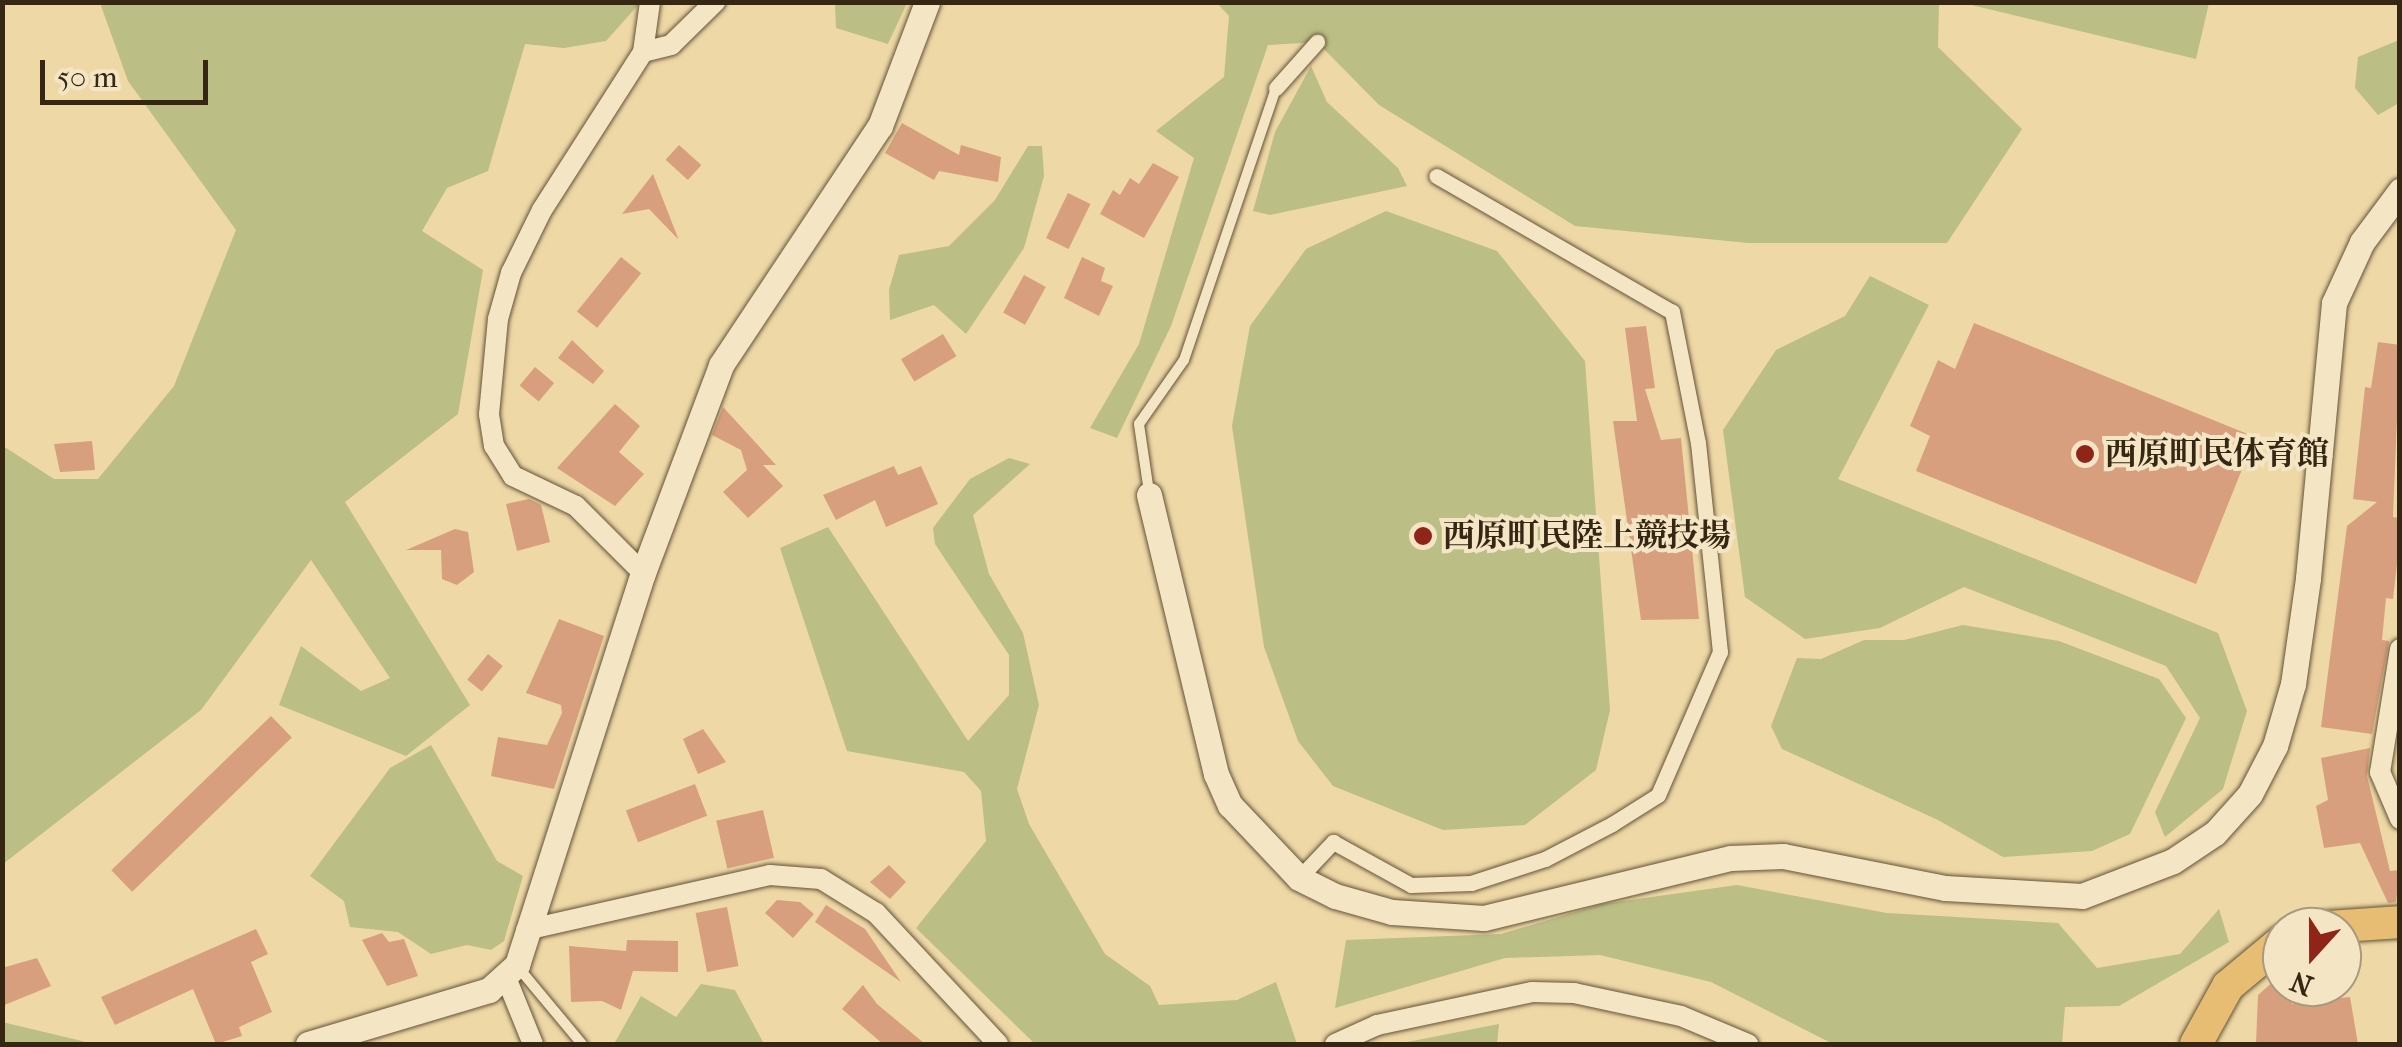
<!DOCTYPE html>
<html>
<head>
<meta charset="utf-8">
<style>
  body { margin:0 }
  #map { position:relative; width:2402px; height:1047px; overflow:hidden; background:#eed8a6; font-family:"IM FELL French Canon","Noto Serif JP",serif }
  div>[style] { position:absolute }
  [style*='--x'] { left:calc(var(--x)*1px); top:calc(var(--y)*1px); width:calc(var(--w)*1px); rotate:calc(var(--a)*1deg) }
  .green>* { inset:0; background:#bbbe85 }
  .building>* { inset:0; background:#d79f7d; transform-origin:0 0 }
  .roads { filter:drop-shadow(0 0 2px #645338) drop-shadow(0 0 2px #645338) }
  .service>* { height:10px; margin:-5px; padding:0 5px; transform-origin:5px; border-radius:5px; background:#f4e6c5 }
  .pedestrian>* { height:15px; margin:-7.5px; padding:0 7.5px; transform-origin:7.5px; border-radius:7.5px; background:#f4e6c5 }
  .minor>* { height:20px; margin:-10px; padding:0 10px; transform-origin:10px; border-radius:10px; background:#f4e6c5 }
  .tertiary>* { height:25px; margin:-12.5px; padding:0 12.5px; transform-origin:12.5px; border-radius:12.5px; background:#f4e6c5 }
  .primary>* { height:32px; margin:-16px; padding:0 16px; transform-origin:16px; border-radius:16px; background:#e7bc73 }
  .dots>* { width:28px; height:28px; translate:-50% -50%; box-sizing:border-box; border:5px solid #f4e6c5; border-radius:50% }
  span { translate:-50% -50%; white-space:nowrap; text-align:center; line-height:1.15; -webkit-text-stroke:8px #f4e6c5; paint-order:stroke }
  .poi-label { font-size:32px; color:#362714; font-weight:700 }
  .left { translate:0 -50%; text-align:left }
  .frame { position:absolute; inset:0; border:5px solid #362714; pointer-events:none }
  .north { position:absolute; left:2262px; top:907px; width:100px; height:100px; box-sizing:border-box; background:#f4e6c5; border:2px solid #a89a7e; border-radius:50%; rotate:201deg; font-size:28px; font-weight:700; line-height:40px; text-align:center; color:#362714 }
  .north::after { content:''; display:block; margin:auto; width:35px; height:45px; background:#8f2418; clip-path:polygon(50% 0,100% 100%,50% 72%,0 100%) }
  .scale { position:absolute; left:40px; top:60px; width:168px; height:45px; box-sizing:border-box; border:5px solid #362714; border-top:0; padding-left:12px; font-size:30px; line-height:35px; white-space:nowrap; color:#362714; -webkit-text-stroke:8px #f4e6c5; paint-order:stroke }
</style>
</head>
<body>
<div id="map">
  <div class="green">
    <div style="clip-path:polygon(100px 3px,640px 3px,606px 41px,564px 48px,525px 44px,488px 171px,447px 188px,422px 231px,483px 270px,458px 414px,345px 502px,470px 705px,406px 756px,279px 705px,301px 646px,361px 691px,390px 678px,311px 560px,201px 710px,3px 864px,3px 446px,54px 479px,98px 479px,174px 386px,236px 230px,128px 81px)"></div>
    <div style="clip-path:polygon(835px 3px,835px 2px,907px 3px,888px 44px,836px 28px)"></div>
    <div style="clip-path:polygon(1217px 3px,1939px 3px,1938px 47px,2022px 129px,1947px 243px,1748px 243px,1575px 226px,1379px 105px,1317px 42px,1268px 45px,1171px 326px,1117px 438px,1090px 428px,1139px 344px,1194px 158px,1156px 131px,1224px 77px,1229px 16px)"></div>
    <div style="clip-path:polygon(1963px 3px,2209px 2px,2209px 3px,2196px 59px)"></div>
    <div style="clip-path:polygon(2399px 40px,2399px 103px,2378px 115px,2355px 88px,2358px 57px)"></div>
    <div style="clip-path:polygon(1311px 66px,1327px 102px,1398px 168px,1407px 186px,1270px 215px,1253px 211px,1275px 132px)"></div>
    <div style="clip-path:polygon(1028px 146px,1042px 146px,1044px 176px,1024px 248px,966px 334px,934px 305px,890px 320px,889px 290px,899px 255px,949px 246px,995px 200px)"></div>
    <div style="clip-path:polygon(1386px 211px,1497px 251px,1585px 361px,1610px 710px,1596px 770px,1525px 825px,1443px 830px,1333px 786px,1298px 741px,1264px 647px,1232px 426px,1250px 326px,1306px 249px)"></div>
    <div style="clip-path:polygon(1870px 276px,1929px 305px,1838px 479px,2218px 633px,2247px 711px,2223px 789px,2165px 837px,2155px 812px,2200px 718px,2166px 666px,1964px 587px,1880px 628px,1805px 639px,1745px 597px,1723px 430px,1776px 350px,1845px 316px)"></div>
    <div style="clip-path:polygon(1009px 458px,1030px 464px,973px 515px,989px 574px,1023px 633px,1039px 705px,1017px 789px,1029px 824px,1105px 954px,1150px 986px,1159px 1005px,1237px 1000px,1276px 982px,1297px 1044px,1035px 1044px,916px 928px,986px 841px,981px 791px,964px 772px,847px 751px,780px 548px,828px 527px,968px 741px,1009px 695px,1009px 655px,935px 544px,933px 528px,970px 479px)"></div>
    <div style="clip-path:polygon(1963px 625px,2059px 641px,2159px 679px,2186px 718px,2130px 834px,2092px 851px,2003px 857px,1938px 820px,1782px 749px,1771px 726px,1797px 658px,1821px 659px,1864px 640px,1904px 640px)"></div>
    <div style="clip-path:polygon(431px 745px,497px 861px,523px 876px,504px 941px,491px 950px,467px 945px,431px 954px,398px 932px,350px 927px,344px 901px,310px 876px,390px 768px)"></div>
    <div style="clip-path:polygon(1737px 885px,1887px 913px,2058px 923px,2097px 968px,2180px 954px,2219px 909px,2229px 942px,2119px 1006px,2065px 1007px,2062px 1044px,1833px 1044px,1711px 982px,1600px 955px,1505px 958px,1335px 1008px,1346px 940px,1501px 934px,1602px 904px)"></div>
    <div style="clip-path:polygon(701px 984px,735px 990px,764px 1044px,614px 1044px,641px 996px,676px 1017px)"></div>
    <div style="clip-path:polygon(2px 1022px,82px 1041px,93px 1044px,3px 1044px)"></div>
    <div style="clip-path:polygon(1499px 1024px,1497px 1044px,1395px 1044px,1397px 1044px)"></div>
  </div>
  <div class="building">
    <div style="clip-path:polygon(902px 123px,959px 155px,961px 145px,1001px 157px,998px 182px,939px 171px,934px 180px,885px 153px)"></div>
    <div style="left:679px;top:145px;width:30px;height:20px;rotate:42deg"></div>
    <div style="clip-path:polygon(1153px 163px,1179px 177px,1144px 238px,1100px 214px,1113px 190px,1120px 195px,1130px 178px,1139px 184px)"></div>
    <div style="clip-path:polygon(653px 174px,678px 238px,678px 239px,649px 209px,622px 214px)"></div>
    <div style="left:1068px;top:193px;width:25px;height:50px;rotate:26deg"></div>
    <div style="left:621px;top:257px;width:26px;height:70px;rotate:39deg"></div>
    <div style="clip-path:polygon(1082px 257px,1105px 268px,1101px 281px,1113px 286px,1099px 316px,1064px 298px)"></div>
    <div style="left:1024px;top:275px;width:25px;height:43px;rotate:29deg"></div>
    <div style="clip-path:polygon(1974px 323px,2255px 437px,2196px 584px,1916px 471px,1930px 436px,1910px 426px,1938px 360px,1955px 369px)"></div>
    <div style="clip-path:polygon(1646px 326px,1655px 388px,1645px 389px,1661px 440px,1681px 438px,1699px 619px,1641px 620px,1613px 421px,1637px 421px,1625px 328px)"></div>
    <div style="left:943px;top:334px;width:26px;height:49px;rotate:59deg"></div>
    <div style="clip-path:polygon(572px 340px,604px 371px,593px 384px,558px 358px)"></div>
    <div style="clip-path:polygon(2378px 342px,2400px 345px,2393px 517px,2400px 518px,2400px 537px,2393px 599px,2386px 598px,2382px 640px,2389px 641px,2372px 734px,2321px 727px,2347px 526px,2377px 502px,2353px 499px,2365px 387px,2371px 388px)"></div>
    <div style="left:535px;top:367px;width:25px;height:24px;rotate:40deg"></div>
    <div style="clip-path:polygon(615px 404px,640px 426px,619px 452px,644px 474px,615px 506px,557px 468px)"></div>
    <div style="clip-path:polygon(723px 407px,776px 465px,763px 465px,783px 486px,748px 518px,723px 492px,747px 470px,741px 450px,712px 435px)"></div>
    <div style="clip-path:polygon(92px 441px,95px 470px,60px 472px,54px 444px)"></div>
    <div style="clip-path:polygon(894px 466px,898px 475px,921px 466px,938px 504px,886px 527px,875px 500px,836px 520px,823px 495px)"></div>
    <div style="clip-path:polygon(529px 499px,541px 505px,550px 542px,517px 551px,506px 504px)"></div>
    <div style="clip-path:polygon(455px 529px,468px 532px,474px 572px,457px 585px,442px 579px,441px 550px,406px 550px)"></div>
    <div style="clip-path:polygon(559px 619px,604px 636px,554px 789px,491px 776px,498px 737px,547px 745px,562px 713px,561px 705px,526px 693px)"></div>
    <div style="left:488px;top:654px;width:19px;height:33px;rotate:39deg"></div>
    <div style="left:271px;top:716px;width:30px;height:222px;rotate:46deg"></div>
    <div style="clip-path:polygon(703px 729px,726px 762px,698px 774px,683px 739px)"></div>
    <div style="clip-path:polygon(2370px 748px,2367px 776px,2390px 871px,2400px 870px,2396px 902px,2388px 903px,2360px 843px,2324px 848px,2316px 806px,2328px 800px,2321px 758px)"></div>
    <div style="left:695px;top:784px;width:34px;height:74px;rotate:69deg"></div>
    <div style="left:763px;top:810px;width:49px;height:48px;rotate:77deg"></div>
    <div style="clip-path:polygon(889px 865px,906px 882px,890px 899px,870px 882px)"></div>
    <div style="clip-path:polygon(777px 900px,800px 902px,814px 914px,793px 938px,765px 913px)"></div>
    <div style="clip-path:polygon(826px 905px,865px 929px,901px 982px,815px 922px)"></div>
    <div style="left:727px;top:907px;width:60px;height:32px;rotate:79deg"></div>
    <div style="clip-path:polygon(256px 929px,268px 954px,251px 962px,272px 1012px,239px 1027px,242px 1036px,216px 1044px,193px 989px,115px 1025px,101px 997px)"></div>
    <div style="clip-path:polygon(382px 933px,389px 942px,404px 939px,418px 976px,387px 986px,362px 940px)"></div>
    <div style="clip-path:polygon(627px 940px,678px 941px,678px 972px,633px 971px,621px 1010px,602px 1001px,571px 1002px,569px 946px,626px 951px)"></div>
    <div style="clip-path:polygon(37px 958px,51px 986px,2px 1006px,2px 968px)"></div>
    <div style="clip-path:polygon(2282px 974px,2292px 1004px,2350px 997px,2358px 1044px,2256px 1044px,2258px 995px)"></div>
    <div style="clip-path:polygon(863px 985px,877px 1004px,925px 1044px,883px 1044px,842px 1009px)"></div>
  </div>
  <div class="roads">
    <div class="service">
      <div style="--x:1149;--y:492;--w:69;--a:-98.4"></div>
      <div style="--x:1139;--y:424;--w:78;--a:-54.9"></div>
      <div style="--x:1184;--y:360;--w:287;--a:-71.3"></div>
      <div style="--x:517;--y:966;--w:102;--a:50.2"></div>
    </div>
    <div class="pedestrian">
      <div style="--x:1276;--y:88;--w:62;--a:-48.3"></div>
      <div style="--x:1299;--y:878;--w:50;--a:-46.6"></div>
      <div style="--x:1333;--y:842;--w:89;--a:28.9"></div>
      <div style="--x:1411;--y:885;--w:60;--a:-1.9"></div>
      <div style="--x:1471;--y:883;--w:78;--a:-18"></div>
      <div style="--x:1545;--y:859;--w:76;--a:-27.6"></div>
      <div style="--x:1612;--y:824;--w:54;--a:-32.2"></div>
      <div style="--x:1658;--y:795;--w:156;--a:-66.6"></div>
      <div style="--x:1720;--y:652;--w:210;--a:-96"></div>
      <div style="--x:1698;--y:443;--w:134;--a:-101.2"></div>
      <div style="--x:1672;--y:312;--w:272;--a:-150"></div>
    </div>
    <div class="minor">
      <div style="--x:643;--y:52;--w:29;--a:-14"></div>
      <div style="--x:671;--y:45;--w:62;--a:-44.3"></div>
      <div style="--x:643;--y:573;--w:95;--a:-135"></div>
      <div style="--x:576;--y:506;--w:70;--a:-154.5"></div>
      <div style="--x:513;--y:476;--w:36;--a:-122"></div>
      <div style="--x:494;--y:446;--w:32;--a:-99"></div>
      <div style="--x:489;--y:414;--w:95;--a:-84.6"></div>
      <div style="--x:498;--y:319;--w:48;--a:-74.2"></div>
      <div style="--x:511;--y:273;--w:70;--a:-63.8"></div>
      <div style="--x:542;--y:210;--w:188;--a:-57.4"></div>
      <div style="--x:643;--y:52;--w:50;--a:-82"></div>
      <div style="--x:2400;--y:649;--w:125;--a:99.2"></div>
      <div style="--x:2380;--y:772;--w:51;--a:66.9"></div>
      <div style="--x:526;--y:930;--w:250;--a:-12.7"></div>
      <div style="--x:770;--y:875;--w:51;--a:4.5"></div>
      <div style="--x:821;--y:879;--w:65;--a:31.7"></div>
      <div style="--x:876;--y:913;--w:179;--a:47"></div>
      <div style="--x:507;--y:980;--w:69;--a:67.9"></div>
      <div style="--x:1335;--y:1044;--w:46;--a:-24.3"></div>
      <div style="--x:1377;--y:1025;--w:158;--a:-12"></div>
      <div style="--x:1532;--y:992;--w:42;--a:1.4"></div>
      <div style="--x:1574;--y:993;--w:109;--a:12.1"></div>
      <div style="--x:1681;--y:1016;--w:73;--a:22.7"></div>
    </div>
    <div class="tertiary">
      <div style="--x:1149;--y:495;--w:287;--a:76.5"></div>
      <div style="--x:1216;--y:774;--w:34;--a:66"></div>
      <div style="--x:1230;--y:805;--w:100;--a:46.6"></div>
      <div style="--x:1299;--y:878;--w:40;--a:26.6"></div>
      <div style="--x:1335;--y:896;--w:59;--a:15.7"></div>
      <div style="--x:1392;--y:912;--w:92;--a:3.7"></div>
      <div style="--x:1484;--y:918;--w:253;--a:-13.7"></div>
      <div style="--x:1730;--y:858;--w:53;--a:-2.2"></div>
      <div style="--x:1783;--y:856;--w:165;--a:11.2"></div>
      <div style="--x:1945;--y:888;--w:137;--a:3.3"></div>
      <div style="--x:2082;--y:896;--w:97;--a:-21"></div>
      <div style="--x:2173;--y:861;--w:50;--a:-33.7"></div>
      <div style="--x:2215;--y:833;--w:52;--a:-48.1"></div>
      <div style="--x:2250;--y:794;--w:54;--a:-62.5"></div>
      <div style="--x:2275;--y:746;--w:65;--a:-73.8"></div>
      <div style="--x:2293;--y:684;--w:107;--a:-81.9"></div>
      <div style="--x:2308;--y:578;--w:276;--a:-84.6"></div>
      <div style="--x:2334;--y:303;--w:67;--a:-65.3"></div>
      <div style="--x:2362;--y:242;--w:64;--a:-53.3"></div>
      <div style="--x:308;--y:1044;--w:189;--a:-16.6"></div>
      <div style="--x:489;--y:990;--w:38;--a:-42"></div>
      <div style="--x:517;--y:965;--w:412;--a:-72.2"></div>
      <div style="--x:643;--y:573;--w:222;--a:-69.4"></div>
      <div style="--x:721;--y:365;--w:287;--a:-56.4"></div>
      <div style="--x:880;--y:126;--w:133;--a:-69.2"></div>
    </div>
    <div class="primary">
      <div style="--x:2327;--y:927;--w:73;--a:-3.9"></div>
      <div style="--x:2196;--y:1044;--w:66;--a:-61.1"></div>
      <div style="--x:2228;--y:986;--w:70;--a:-39.8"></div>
    </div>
  </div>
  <div class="dots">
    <div style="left:2085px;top:454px;background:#8f2418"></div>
    <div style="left:1423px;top:536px;background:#8f2418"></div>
  </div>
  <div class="poi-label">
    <span class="left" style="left:2105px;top:454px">西原町民体育館</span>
    <span class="left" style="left:1443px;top:536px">西原町民陸上競技場</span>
  </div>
  <div class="frame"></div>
  <div class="north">N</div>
  <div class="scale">50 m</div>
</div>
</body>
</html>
